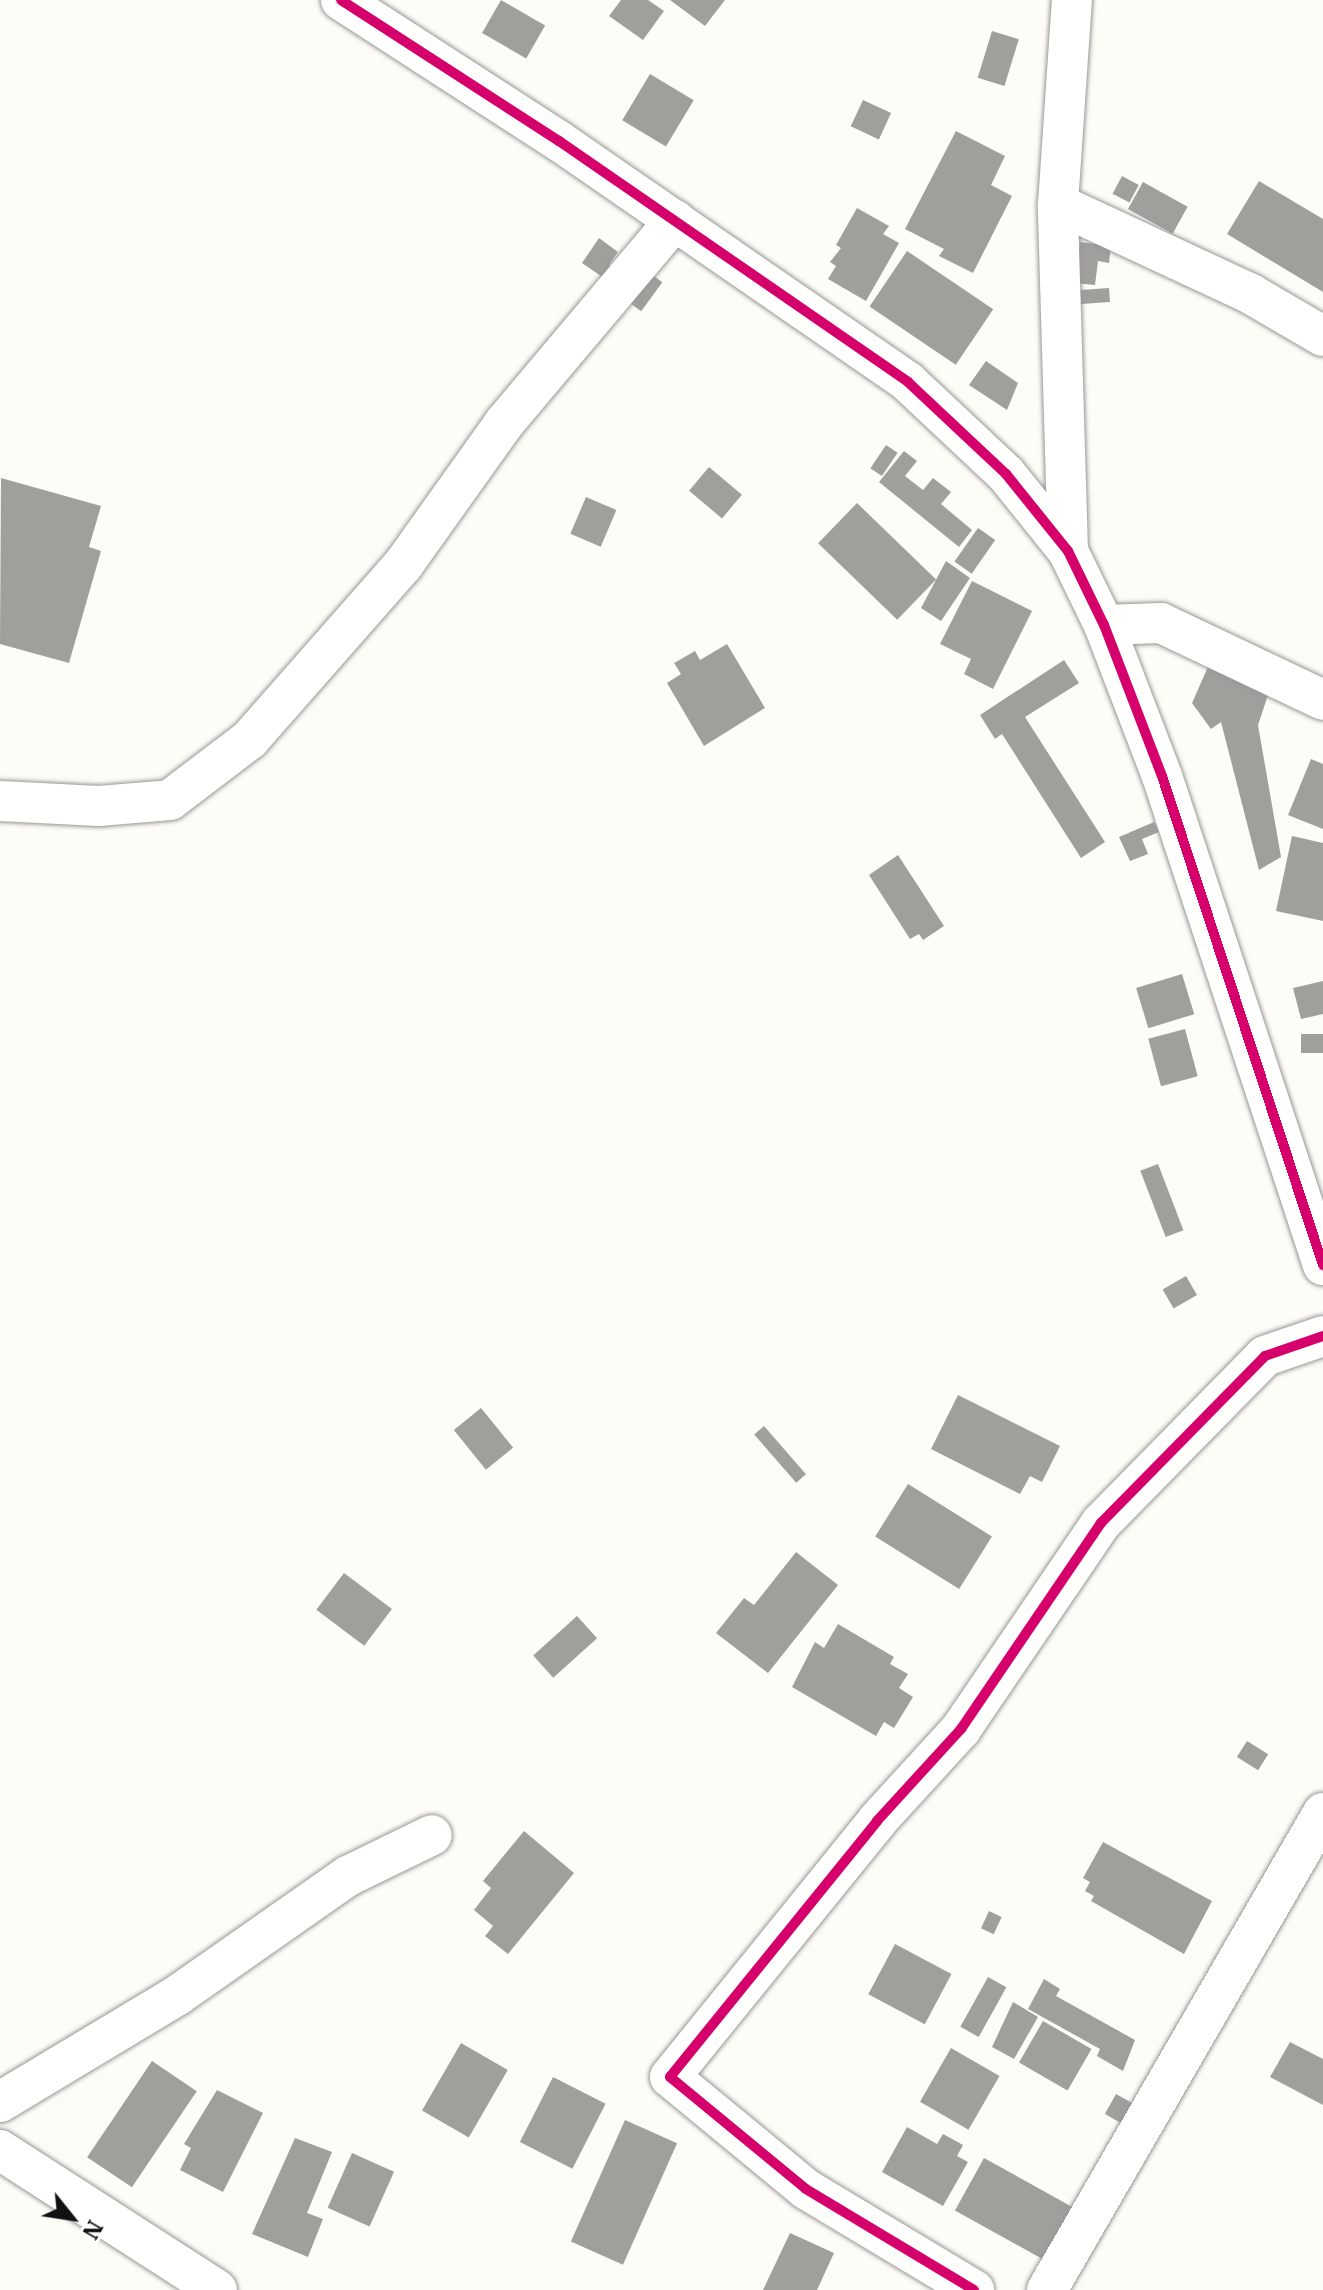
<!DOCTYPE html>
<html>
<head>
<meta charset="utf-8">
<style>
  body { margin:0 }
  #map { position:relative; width:1323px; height:2290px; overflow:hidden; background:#fdfcf7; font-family:"IBM Plex Serif",serif }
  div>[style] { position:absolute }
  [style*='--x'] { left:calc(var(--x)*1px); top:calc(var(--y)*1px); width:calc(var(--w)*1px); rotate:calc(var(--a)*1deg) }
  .building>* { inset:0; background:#a19f9c; transform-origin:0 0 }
  .roads { filter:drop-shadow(0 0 2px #979795) drop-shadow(0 0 2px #979795) }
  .street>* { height:40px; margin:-20px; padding:0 20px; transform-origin:20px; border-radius:20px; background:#fffffe }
  .cycleway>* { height:10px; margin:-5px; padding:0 5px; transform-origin:5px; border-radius:5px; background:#d6006c }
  span { translate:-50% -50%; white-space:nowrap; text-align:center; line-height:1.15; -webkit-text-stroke:8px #fff; paint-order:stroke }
  .north { position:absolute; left:32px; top:2178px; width:80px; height:80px; -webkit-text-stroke:6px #fff; paint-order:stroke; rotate:120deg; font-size:22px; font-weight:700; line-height:32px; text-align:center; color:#111 }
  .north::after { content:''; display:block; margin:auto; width:28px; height:36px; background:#111; clip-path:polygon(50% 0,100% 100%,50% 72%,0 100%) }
</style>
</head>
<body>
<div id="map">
  <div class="building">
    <div style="left:501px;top:0;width:51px;height:38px;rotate:30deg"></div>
    <div style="clip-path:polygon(621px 0,648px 0,664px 11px,643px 40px,609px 16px)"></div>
    <div style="clip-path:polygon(670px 0,725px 0,705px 26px)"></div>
    <div style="left:992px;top:31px;width:28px;height:49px;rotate:17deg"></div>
    <div style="left:650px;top:74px;width:51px;height:54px;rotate:31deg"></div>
    <div style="left:863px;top:100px;width:31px;height:29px;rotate:25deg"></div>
    <div style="clip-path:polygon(956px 131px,1005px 156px,991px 185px,1012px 196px,973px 273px,939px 256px,944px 249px,905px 229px)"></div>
    <div style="left:1122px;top:176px;width:19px;height:20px;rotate:28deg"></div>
    <div style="clip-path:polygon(1259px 181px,1323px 219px,1323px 292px,1227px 234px)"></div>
    <div style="left:1143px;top:182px;width:51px;height:31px;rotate:29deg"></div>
    <div style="clip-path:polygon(857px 208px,889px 226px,883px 234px,899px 243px,866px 301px,828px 279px,836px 266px,830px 262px,841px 248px,836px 245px)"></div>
    <div style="clip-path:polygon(599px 238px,618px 252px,609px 265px,619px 272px,611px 283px,582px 263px)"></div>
    <div style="clip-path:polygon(1080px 242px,1111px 246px,1109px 263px,1098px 261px,1095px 285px,1075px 283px)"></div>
    <div style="left:907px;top:251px;width:104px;height:67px;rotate:34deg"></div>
    <div style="left:647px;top:271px;width:19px;height:36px;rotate:36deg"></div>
    <div style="left:1109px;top:288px;width:14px;height:29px;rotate:86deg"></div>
    <div style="clip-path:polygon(986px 361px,1018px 383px,1007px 410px,969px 385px)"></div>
    <div style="left:886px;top:445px;width:14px;height:28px;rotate:34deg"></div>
    <div style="clip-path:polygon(904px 451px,917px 461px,905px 476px,923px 490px,933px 478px,951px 492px,941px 504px,972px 530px,959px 547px,879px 482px)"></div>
    <div style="left:709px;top:467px;width:43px;height:31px;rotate:40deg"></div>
    <div style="clip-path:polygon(1px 478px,101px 506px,89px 547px,101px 551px,69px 663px,0 644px)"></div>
    <div style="left:586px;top:497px;width:33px;height:40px;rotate:23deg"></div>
    <div style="left:857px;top:503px;width:110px;height:56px;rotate:44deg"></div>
    <div style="left:978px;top:528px;width:21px;height:41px;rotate:35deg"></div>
    <div style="clip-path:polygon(946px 561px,970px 578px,941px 621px,921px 608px)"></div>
    <div style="clip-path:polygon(972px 581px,1032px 611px,993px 689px,964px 674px,971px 659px,940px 644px)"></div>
    <div style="clip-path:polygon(727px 644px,765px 708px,704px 746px,667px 683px,681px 674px,674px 663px,695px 651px,700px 660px)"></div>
    <div style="clip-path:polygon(1064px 660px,1079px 683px,1025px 717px,1105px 842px,1081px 858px,1002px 734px,995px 739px,980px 715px)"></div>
    <div style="clip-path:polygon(1211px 660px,1269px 692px,1258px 725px,1281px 857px,1259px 870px,1221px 722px,1211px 729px,1192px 703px)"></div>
    <div style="clip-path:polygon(1311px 759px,1323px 764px,1323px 829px,1288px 815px)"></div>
    <div style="clip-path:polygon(1154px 822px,1159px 832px,1142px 839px,1148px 854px,1130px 861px,1119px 837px)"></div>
    <div style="clip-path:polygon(1292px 836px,1323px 843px,1323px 921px,1276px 911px)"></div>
    <div style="clip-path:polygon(898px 855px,944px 926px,923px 940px,919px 934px,910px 939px,869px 875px)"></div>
    <div style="left:1182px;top:974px;width:42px;height:48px;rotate:73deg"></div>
    <div style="clip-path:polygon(1323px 981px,1323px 1014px,1301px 1019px,1293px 988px)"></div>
    <div style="left:1185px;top:1029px;width:49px;height:38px;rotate:75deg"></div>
    <div style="left:1323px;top:1034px;width:19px;height:22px;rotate:90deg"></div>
    <div style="left:1158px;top:1164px;width:71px;height:19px;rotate:69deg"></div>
    <div style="left:1186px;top:1276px;width:22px;height:27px;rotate:60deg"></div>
    <div style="clip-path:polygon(958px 1395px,1060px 1446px,1042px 1482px,1030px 1476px,1020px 1494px,931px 1449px)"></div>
    <div style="left:481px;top:1408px;width:51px;height:35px;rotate:51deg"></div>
    <div style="left:764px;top:1426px;width:64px;height:13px;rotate:49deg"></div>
    <div style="left:908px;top:1484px;width:99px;height:62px;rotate:32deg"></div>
    <div style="clip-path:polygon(796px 1552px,838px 1585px,768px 1673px,716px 1633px,744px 1598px,754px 1605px)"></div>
    <div style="left:344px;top:1573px;width:60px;height:46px;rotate:37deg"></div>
    <div style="left:577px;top:1616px;width:30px;height:59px;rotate:48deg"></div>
    <div style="clip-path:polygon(838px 1624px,894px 1657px,890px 1664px,908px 1674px,899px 1688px,913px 1697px,894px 1728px,884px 1722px,876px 1736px,792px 1687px,815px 1642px,824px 1648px)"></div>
    <div style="left:1247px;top:1741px;width:25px;height:19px;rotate:32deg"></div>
    <div style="clip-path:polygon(524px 1831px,574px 1873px,508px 1954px,485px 1936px,493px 1926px,474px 1910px,491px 1888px,483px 1881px)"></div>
    <div style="clip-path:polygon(1103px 1842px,1212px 1901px,1184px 1954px,1091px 1901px,1094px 1896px,1085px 1891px,1090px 1882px,1083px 1878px)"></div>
    <div style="left:989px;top:1911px;width:14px;height:19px;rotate:25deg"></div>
    <div style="left:895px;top:1944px;width:64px;height:57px;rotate:28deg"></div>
    <div style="left:988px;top:1977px;width:21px;height:57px;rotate:29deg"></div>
    <div style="clip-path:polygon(1044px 1979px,1060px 1989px,1056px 1996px,1135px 2040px,1123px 2071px,1097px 2056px,1100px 2049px,1028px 2009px)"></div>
    <div style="clip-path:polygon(1013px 2002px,1038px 2017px,1014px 2059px,992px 2047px)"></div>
    <div style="left:1043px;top:2021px;width:56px;height:48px;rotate:30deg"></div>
    <div style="clip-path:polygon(1290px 2042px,1323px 2059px,1323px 2105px,1270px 2077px)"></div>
    <div style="left:461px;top:2043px;width:54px;height:78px;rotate:30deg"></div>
    <div style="left:951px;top:2048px;width:56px;height:62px;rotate:30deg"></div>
    <div style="left:152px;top:2061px;width:54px;height:116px;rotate:34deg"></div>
    <div style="left:553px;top:2077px;width:59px;height:73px;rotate:27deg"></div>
    <div style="clip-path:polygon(217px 2090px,263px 2113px,223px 2192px,180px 2170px,191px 2148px,184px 2144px)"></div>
    <div style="left:1116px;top:2094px;width:29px;height:23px;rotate:29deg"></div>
    <div style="left:625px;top:2120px;width:57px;height:133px;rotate:24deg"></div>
    <div style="clip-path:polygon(907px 2127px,937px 2144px,943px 2134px,963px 2145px,957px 2156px,968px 2162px,943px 2206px,882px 2172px)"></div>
    <div style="clip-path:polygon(295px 2138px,332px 2152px,307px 2213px,323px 2219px,308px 2257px,252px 2234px)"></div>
    <div style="left:352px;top:2153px;width:46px;height:60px;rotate:24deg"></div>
    <div style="left:984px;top:2158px;width:102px;height:60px;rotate:29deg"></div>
    <div style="clip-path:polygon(790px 2233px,834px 2253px,817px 2290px,763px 2290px)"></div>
  </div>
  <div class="roads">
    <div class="street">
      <div style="--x:341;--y:0;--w:260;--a:32.9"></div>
      <div style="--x:559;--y:141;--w:424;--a:34.6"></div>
      <div style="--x:908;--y:382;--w:134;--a:43.2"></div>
      <div style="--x:1006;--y:474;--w:99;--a:51.2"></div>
      <div style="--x:1068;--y:551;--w:82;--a:64.1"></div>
      <div style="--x:1104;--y:625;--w:162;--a:69"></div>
      <div style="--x:1162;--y:776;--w:515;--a:71.78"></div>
      <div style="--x:1058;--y:204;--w:213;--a:25"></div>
      <div style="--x:1251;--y:294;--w:83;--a:30.3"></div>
      <div style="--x:1068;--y:551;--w:347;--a:-91.7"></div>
      <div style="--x:1058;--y:204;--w:204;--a:-86.1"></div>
      <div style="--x:1104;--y:625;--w:57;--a:-2"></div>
      <div style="--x:1161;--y:623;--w:179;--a:25.4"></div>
      <div style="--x:0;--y:801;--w:99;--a:2.9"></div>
      <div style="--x:99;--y:806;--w:71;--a:-4.8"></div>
      <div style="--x:170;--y:800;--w:101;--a:-37.3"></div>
      <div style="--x:250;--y:739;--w:232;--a:-48.7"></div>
      <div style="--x:403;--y:565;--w:176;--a:-54.5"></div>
      <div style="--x:505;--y:422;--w:264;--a:-49.9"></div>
      <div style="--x:0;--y:2102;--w:208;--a:-31"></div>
      <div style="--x:178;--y:1995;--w:208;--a:-35"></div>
      <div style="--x:348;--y:1876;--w:93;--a:-26"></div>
      <div style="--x:0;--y:2150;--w:258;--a:32.8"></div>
      <div style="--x:974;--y:2290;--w:196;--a:-149"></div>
      <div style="--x:806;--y:2189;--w:176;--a:-140.5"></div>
      <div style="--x:670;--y:2077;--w:329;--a:-51"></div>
      <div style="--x:877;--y:1821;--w:125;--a:-47.6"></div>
      <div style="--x:961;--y:1729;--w:249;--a:-55.8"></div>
      <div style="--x:1101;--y:1523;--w:234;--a:-45.5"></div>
      <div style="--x:1265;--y:1356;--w:61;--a:-19"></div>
      <div style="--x:1047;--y:2290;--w:551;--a:-59.95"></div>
    </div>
  </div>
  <div class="cycleway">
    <div style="--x:341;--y:0;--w:260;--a:32.9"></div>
    <div style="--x:559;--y:141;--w:424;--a:34.6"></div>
    <div style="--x:908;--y:382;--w:134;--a:43.2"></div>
    <div style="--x:1006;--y:474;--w:99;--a:51.2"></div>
    <div style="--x:1068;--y:551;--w:82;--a:64.1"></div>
    <div style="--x:1104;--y:625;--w:162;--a:69"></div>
    <div style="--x:1162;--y:776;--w:515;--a:71.78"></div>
    <div style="--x:974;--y:2290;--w:196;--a:-149"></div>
    <div style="--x:806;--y:2189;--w:176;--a:-140.5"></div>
    <div style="--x:670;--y:2077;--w:329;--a:-51"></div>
    <div style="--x:877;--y:1821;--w:125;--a:-47.6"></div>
    <div style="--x:961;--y:1729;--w:249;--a:-55.8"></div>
    <div style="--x:1101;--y:1523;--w:234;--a:-45.5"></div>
    <div style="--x:1265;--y:1356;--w:61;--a:-19"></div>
  </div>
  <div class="north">N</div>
</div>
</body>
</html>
